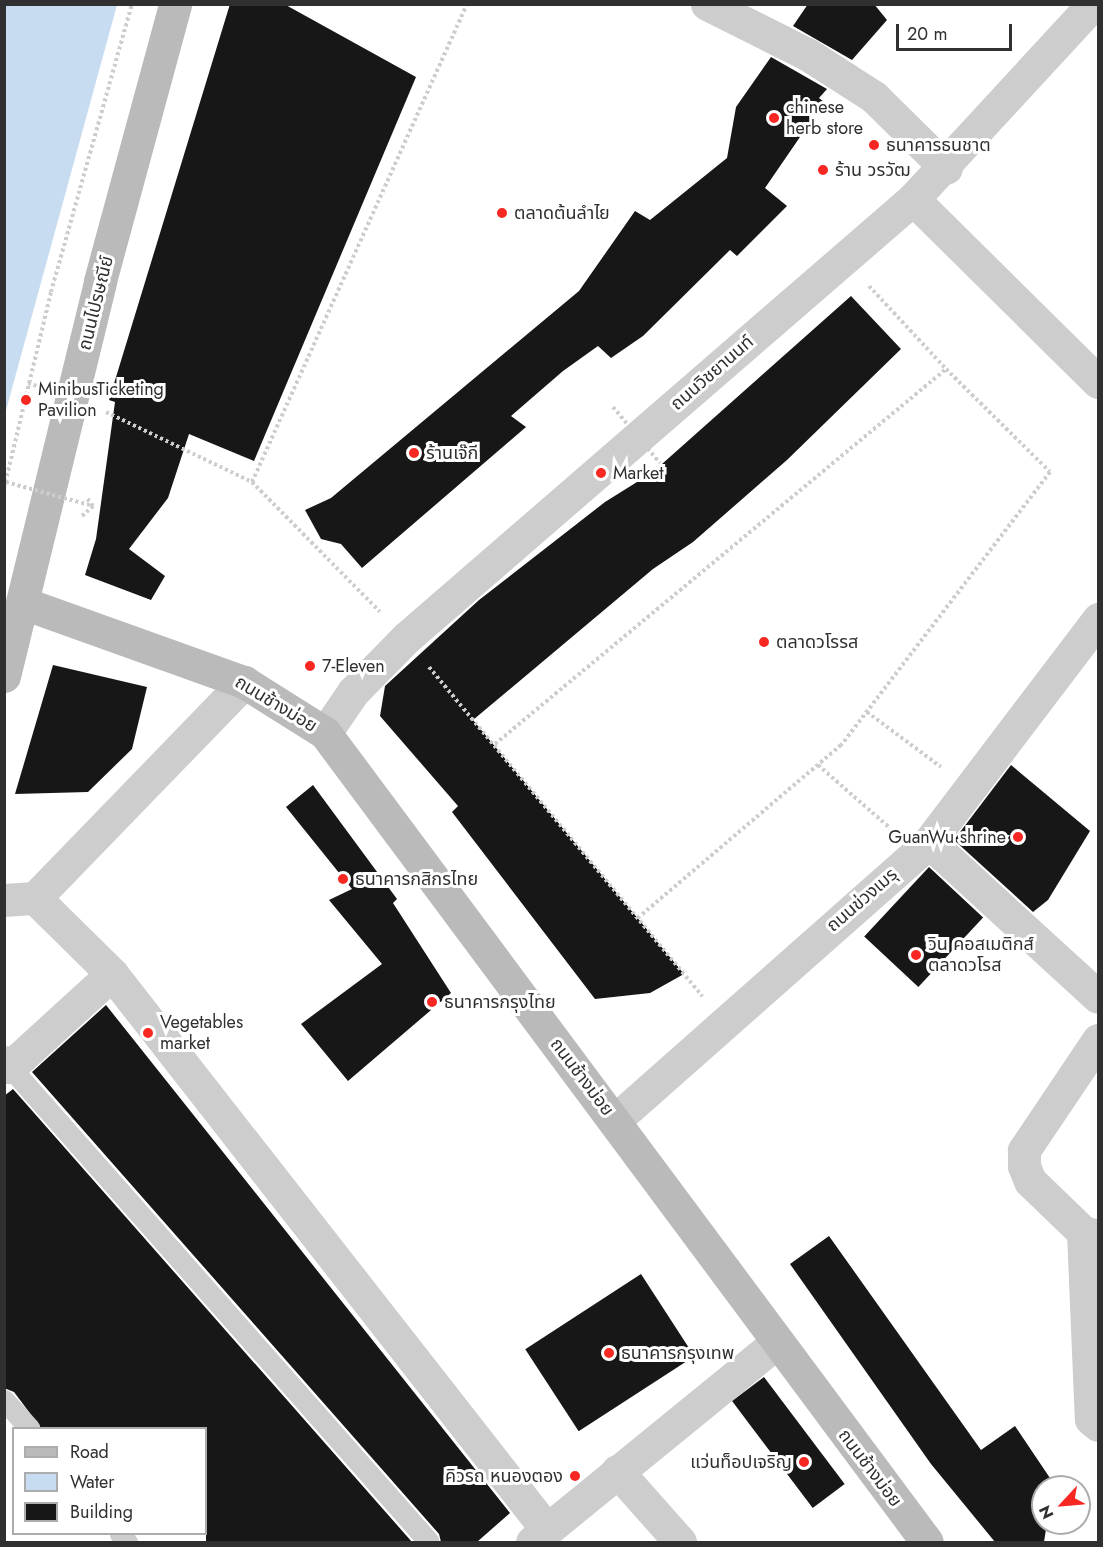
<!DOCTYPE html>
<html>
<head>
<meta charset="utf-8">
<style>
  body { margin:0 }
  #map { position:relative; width:1103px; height:1547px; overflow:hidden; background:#fff; font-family:Jost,"Noto Sans Thai",sans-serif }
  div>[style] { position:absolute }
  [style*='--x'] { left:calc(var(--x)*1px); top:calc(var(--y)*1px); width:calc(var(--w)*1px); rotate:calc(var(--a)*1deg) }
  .water>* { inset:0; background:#c7dcf0 }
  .building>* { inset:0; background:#171717; transform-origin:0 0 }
  .path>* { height:4px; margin-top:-2px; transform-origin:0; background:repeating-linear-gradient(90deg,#cdcdcd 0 3px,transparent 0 6px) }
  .lane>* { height:21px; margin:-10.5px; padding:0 10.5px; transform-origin:10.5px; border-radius:10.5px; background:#cdcdcd }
  .street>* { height:33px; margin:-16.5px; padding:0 16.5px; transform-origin:16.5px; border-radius:16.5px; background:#cdcdcd }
  .secondary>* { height:33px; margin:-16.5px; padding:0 16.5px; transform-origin:16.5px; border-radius:16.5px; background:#bababa }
  .path-bridge>* { height:4px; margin-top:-2px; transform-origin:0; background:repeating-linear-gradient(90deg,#cdcdcd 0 3px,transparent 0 6px) }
  .dots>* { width:16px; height:16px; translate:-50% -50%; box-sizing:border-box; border:3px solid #fff; border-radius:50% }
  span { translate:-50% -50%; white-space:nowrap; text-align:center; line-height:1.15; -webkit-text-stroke:6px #fff; paint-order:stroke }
  .poi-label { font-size:18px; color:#303030 }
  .left { translate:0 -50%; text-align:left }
  .right { translate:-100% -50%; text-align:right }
  .street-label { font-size:18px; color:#303030 }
  .frame { position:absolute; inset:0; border:6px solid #303030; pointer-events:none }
  .legend { position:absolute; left:12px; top:1427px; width:195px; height:108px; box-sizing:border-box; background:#fff; border:2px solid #acacac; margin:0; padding:8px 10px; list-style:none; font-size:18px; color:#303030 }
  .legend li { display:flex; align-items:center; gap:12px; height:30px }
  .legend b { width:30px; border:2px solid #acacac }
  .north { position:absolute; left:1031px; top:1475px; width:60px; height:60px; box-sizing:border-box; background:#fff; border:2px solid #acacac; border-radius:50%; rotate:244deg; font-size:16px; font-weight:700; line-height:24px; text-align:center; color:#303030 }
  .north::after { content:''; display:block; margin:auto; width:21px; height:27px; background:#f72722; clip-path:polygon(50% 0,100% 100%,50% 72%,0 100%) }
  .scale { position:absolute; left:896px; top:24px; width:116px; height:27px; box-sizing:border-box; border:3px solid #303030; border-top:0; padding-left:8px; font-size:18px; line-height:21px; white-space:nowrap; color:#303030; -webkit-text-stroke:4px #fff; paint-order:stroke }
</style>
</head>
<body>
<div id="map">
  <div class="water">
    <div style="clip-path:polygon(5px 4px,117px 5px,5px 414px,4px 5px)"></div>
  </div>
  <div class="building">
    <div style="clip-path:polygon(230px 4px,284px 4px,416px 77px,254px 461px,189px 434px,168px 498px,129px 549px,165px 576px,151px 600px,85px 575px,96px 539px,115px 402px,109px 400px)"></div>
    <div style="clip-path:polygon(808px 4px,874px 4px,887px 20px,852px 60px,793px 26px)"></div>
    <div style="clip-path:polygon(771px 57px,827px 89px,819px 98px,824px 102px,765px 188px,787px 206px,737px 256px,730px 250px,643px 336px,611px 358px,598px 346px,563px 371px,511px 416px,526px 427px,362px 568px,341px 544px,321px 539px,305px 510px,331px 498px,579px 291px,635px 211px,650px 220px,727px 158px,736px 107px)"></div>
    <div style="clip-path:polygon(851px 296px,901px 349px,787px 460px,693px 542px,653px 569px,473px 720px,684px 974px,650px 993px,595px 999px,452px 812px,458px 806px,380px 716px,385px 686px,479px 600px,605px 502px,653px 472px)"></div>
    <div style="clip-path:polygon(53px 665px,147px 687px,132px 749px,88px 792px,15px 794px)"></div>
    <div style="clip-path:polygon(1011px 765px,1090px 831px,1048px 900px,1033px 912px,954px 840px)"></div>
    <div style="clip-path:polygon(313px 785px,397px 899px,393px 903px,451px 993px,348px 1081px,301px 1024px,382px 964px,329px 900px,352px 889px,286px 807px)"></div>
    <div style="left:929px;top:867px;width:74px;height:95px;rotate:43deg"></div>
    <div style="clip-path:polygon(106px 1005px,510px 1513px,477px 1542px,441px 1542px,439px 1534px,32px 1072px)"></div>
    <div style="clip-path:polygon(13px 1089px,412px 1542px,206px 1542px,206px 1428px,41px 1428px,14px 1392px,4px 1388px,4px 1096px)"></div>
    <div style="clip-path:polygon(829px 1236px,981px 1450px,1015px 1426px,1054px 1484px,1043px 1487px,1043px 1523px,1047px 1523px,1044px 1542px,995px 1542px,931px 1464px,790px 1264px)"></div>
    <div style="left:641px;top:1274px;width:98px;height:138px;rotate:57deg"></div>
    <div style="left:764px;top:1377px;width:134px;height:40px;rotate:53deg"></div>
  </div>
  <div class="path">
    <div style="--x:869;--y:286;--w:113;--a:47.1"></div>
    <div style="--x:28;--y:383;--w:9;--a:18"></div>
    <div style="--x:106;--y:412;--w:162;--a:25.6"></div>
    <div style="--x:252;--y:482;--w:524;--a:-65.78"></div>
    <div style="--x:252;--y:482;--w:182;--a:45.4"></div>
    <div style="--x:4;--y:488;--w:202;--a:-76.5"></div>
    <div style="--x:51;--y:292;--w:299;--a:-74.3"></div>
    <div style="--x:82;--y:516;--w:15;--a:-42"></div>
    <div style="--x:93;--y:506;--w:11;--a:-128"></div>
    <div style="--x:429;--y:667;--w:428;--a:50.3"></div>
    <div style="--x:867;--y:712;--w:92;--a:36.6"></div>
    <div style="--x:495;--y:744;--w:587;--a:-39.74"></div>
    <div style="--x:946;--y:369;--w:146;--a:44.7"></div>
    <div style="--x:1050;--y:472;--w:344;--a:127.4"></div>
    <div style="--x:841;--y:745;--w:267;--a:139.6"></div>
    <div style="--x:818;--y:765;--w:96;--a:41.2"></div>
  </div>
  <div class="lane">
    <div style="--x:10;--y:1067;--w:633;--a:48.58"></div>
    <div style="--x:4;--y:1400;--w:38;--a:48"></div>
    <div style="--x:120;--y:1534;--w:11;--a:49"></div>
  </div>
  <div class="street">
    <div style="--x:707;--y:4;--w:112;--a:26.6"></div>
    <div style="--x:807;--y:54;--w:80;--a:32.7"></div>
    <div style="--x:874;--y:97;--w:101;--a:44.6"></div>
    <div style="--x:913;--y:199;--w:260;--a:44.7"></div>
    <div style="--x:325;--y:733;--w:50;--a:-55.7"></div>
    <div style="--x:353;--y:692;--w:76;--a:-45.5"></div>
    <div style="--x:406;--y:638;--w:671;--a:-40.89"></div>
    <div style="--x:913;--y:199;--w:265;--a:-47.3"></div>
    <div style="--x:929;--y:842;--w:229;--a:42.5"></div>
    <div style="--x:35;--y:898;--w:108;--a:44.6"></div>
    <div style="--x:112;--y:974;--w:706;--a:51.96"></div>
    <div style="--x:4;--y:900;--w:31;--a:-4"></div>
    <div style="--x:35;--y:898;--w:301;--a:-45.9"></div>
    <div style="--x:1098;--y:1040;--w:133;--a:123.9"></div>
    <div style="--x:1024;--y:1150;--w:16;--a:90"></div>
    <div style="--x:1024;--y:1166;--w:16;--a:68"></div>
    <div style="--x:1030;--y:1181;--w:74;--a:43.9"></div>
    <div style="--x:1083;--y:1232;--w:16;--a:15"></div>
    <div style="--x:4;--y:1062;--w:8;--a:40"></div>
    <div style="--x:10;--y:1067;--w:138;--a:-42.4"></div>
    <div style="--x:614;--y:1121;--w:421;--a:-41.5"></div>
    <div style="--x:929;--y:842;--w:280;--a:-52.8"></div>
    <div style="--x:1083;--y:1232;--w:187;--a:87.6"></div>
    <div style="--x:1091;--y:1419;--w:9;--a:41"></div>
    <div style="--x:617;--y:1471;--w:95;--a:48.4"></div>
    <div style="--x:532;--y:1542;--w:315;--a:-39.2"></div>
  </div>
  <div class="secondary">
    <div style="--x:23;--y:603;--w:235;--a:19.7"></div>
    <div style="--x:244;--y:682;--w:96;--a:32.2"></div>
    <div style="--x:325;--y:733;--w:1008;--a:53.35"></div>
    <div style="--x:4;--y:676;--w:406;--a:-76.3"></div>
    <div style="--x:100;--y:281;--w:287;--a:-74.8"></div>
  </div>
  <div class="path-bridge">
    <div style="--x:613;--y:407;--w:73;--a:50"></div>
    <div style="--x:6;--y:482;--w:90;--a:15.4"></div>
  </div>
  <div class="dots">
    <div style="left:774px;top:118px;background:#f72722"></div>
    <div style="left:874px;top:145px;background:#f72722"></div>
    <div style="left:823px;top:170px;background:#f72722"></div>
    <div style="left:502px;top:213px;background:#f72722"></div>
    <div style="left:26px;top:400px;background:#f72722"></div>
    <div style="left:414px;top:453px;background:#f72722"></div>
    <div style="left:601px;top:473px;background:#f72722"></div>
    <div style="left:764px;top:642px;background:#f72722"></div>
    <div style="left:310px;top:666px;background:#f72722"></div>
    <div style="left:1018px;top:837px;background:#f72722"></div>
    <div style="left:343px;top:879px;background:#f72722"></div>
    <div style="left:916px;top:955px;background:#f72722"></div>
    <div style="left:432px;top:1002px;background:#f72722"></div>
    <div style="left:148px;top:1033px;background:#f72722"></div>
    <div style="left:609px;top:1353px;background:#f72722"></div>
    <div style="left:804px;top:1462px;background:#f72722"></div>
    <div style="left:575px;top:1476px;background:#f72722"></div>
  </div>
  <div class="poi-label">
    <span class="left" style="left:786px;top:118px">chinese<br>herb store</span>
    <span class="left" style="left:886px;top:145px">ธนาคารธนชาต</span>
    <span class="left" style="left:835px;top:170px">ร้าน วรวัฒ</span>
    <span class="left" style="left:514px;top:213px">ตลาดต้นลำไย</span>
    <span class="left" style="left:38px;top:400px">MinibusTicketing<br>Pavilion</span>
    <span class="left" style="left:426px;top:453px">ร้านเจ๊กี</span>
    <span class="left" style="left:613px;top:473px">Market</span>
    <span class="left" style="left:776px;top:642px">ตลาดวโรรส</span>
    <span class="left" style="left:322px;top:666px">7-Eleven</span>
    <span class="right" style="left:1006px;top:837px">GuanWu shrine</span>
    <span class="left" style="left:355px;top:879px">ธนาคารกสิกรไทย</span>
    <span class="left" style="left:928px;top:955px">วิน คอสเมติกส์<br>ตลาดวโรส</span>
    <span class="left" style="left:444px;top:1002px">ธนาคารกรุงไทย</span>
    <span class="left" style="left:160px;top:1033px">Vegetables<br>market</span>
    <span class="left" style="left:621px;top:1353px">ธนาคารกรุงเทพ</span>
    <span class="right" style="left:792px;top:1462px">แว่นท็อปเจริญ</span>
    <span class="right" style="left:563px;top:1476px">คิวรถ หนองตอง</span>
  </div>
  <div class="street-label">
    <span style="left:96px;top:303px;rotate:-76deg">ถนนไปรษณีย์</span>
    <span style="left:712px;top:373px;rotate:-41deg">ถนนวิชยานนท์</span>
    <span style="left:276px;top:704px;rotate:31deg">ถนนช้างม่อย</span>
    <span style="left:862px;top:900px;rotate:-41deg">ถนนข่วงเมรุ</span>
    <span style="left:582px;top:1077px;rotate:53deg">ถนนช้างม่อย</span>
    <span style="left:870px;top:1468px;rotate:53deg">ถนนช้างม่อย</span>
  </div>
  <div class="frame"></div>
  <ul class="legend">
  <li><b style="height:8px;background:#bababa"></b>Road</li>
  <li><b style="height:16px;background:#c7dcf0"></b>Water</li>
  <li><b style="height:16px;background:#171717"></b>Building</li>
  </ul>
  <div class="north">N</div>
  <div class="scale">20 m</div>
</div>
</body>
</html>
